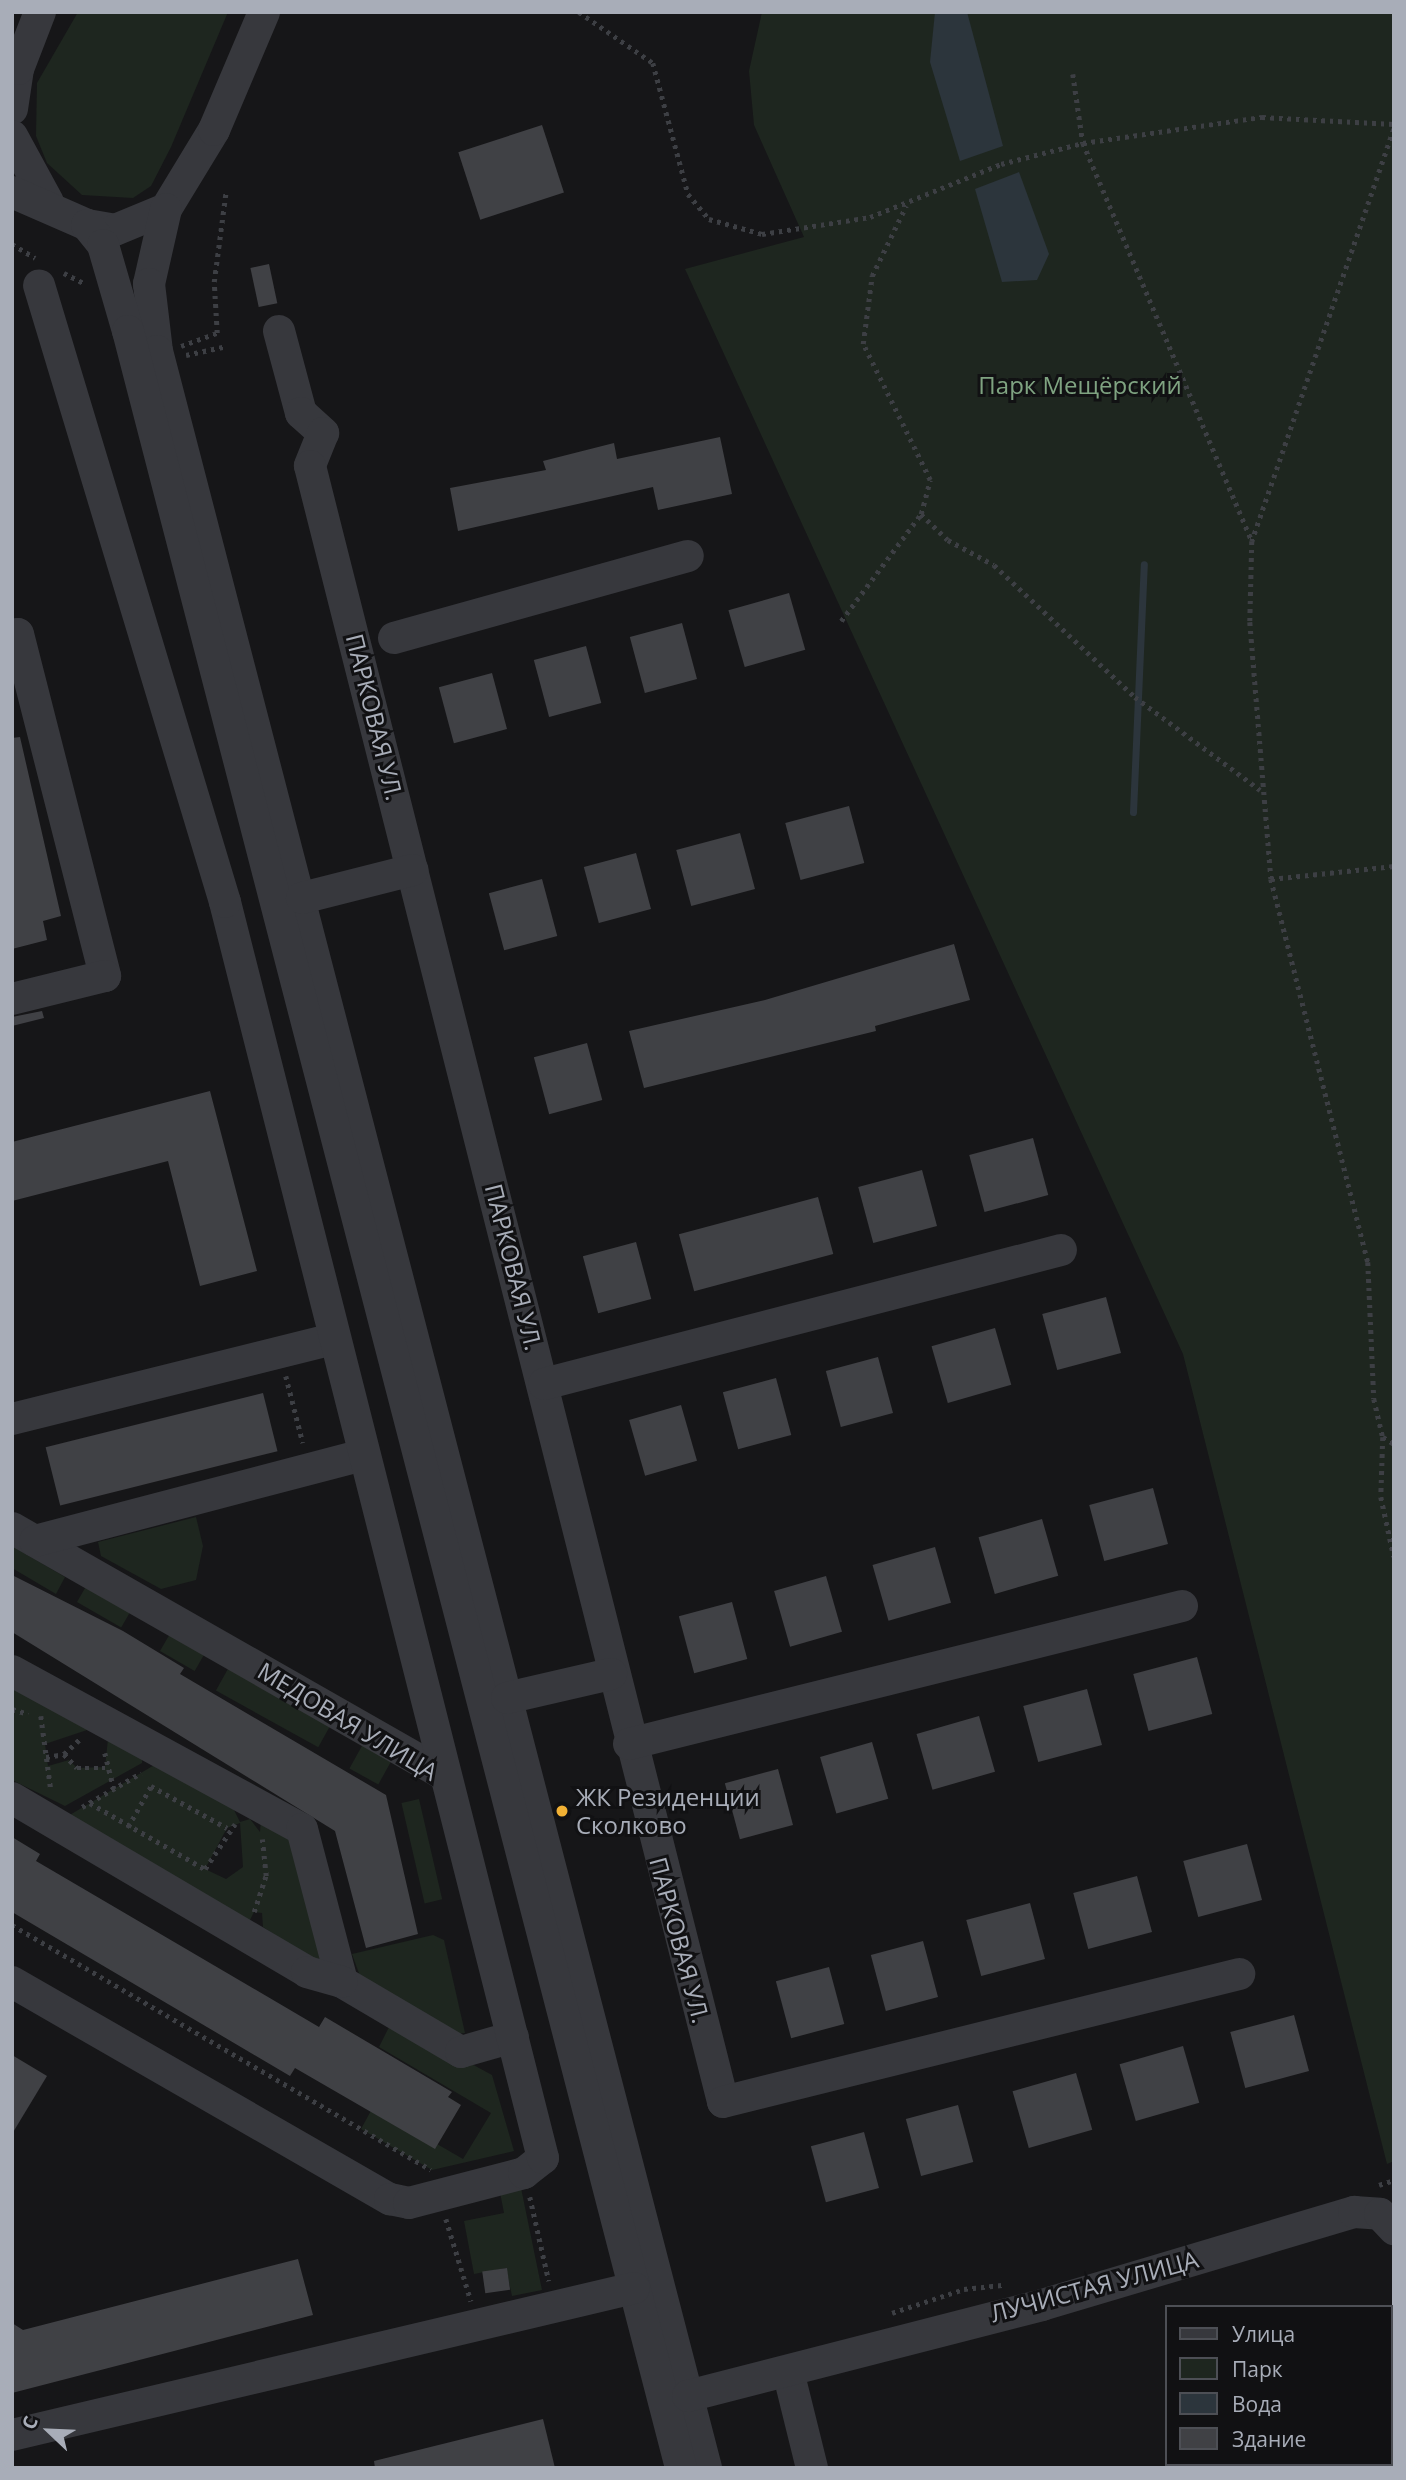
<!DOCTYPE html>
<html>
<head>
<meta charset="utf-8">
<style>
  body { margin:0 }
  #map { position:relative; width:1406px; height:2480px; overflow:hidden; background:#161618; font-family:"Open Sans",sans-serif }
  div>[style] { position:absolute }
  [style*='--x'] { left:calc(var(--x)*1px); top:calc(var(--y)*1px); width:calc(var(--w)*1px); rotate:calc(var(--a)*1deg) }
  .green>* { inset:0; background:#1e261f; transform-origin:0 0 }
  .water>* { inset:0; background:#2c353c }
  .stream>* { height:7px; margin:-3.5px; padding:0 3.5px; transform-origin:3.5px; border-radius:3.5px; background:#2c353c }
  .building>* { inset:0; background:#404145; transform-origin:0 0 }
  .path>* { height:4.5px; margin-top:-2.25px; transform-origin:0; background:repeating-linear-gradient(90deg,#3d3f44 0 3.5px,transparent 0 8.5px) }
  .minor>* { height:32px; margin:-16px; padding:0 16px; transform-origin:16px; border-radius:16px; background:#37383d }
  .dots>* { width:19px; height:19px; translate:-50% -50%; box-sizing:border-box; border:4px solid #111113; border-radius:50% }
  span { translate:-50% -50%; white-space:nowrap; text-align:center; line-height:1.15; -webkit-text-stroke:6px #111113; paint-order:stroke }
  .park-label { font-size:24px; color:#7fa381 }
  .street-label { font-size:24px; color:#a8adb8 }
  .poi-label { font-size:24px; color:#a8adb8 }
  .left { translate:0 -50%; text-align:left }
  .frame { position:absolute; inset:0; border:14px solid #a8adb8; pointer-events:none }
  .legend { position:absolute; left:1165px; top:2305px; width:228px; height:161px; box-sizing:border-box; background:#111113; border:2px solid #4d4f55; margin:0; padding:9px 12px; list-style:none; font-size:21px; color:#a8adb8 }
  .legend li { display:flex; align-items:center; gap:14px; height:35px }
  .legend b { width:35px; border:2px solid #4d4f55 }
  .north { position:absolute; left:14px; top:2396px; width:70px; height:70px; -webkit-text-stroke:5px #111113; paint-order:stroke; rotate:293deg; font-size:19px; font-weight:700; line-height:28px; text-align:center; color:#a8adb8 }
  .north::after { content:''; display:block; margin:auto; width:24px; height:32px; background:#a8adb8; clip-path:polygon(50% 0,100% 100%,50% 72%,0 100%) }
</style>
</head>
<body>
<div id="map">
  <div class="green">
    <div style="clip-path:polygon(78px 12px,228px 12px,171px 147px,151px 186px,133px 198px,82px 195px,47px 163px,36px 136px,37px 83px)"></div>
    <div style="clip-path:polygon(762px 12px,1394px 12px,1394px 2161px,1387px 2164px,1183px 1354px,685px 269px,804px 237px,754px 125px,749px 71px)"></div>
    <div style="clip-path:polygon(196px 1517px,203px 1546px,196px 1580px,161px 1589px,101px 1556px,98px 1542px)"></div>
    <div style="clip-path:polygon(12px 1546px,65px 1577px,56px 1594px,12px 1568px)"></div>
    <div style="left:88px;top:1583px;width:51px;height:22px;rotate:30deg"></div>
    <div style="left:171px;top:1632px;width:40px;height:22px;rotate:30deg"></div>
    <div style="left:229px;top:1667px;width:117px;height:27px;rotate:29deg"></div>
    <div style="clip-path:polygon(evenodd,12px 1671px,142px 1754px,142px 1763px,65px 1806px,12px 1780px,12px 1671px,87px 1730px,108px 1739px,105px 1767px,77px 1768px,69px 1760px,48px 1766px,45px 1744px,87px 1730px)"></div>
    <div style="left:363px;top:1744px;width:33px;height:28px;rotate:29deg"></div>
    <div style="clip-path:polygon(evenodd,156px 1764px,232px 1806px,240px 1822px,250px 1819px,260px 1832px,262px 1807px,302px 1829px,324px 1967px,263px 1927px,262px 1913px,254px 1912px,249px 1922px,68px 1816px,156px 1764px,240px 1823px,243px 1867px,226px 1879px,205px 1869px,227px 1828px,240px 1823px)"></div>
    <div style="left:419px;top:1799px;width:103px;height:18px;rotate:77deg"></div>
    <div style="clip-path:polygon(433px 1935px,444px 1940px,465px 2033px,456px 2034px,361px 1979px,352px 1954px)"></div>
    <div style="clip-path:polygon(392px 2021px,492px 2075px,514px 2151px,432px 2170px,361px 2129px,373px 2107px,463px 2159px,491px 2113px,379px 2047px)"></div>
    <div style="clip-path:polygon(520px 2183px,542px 2290px,512px 2296px,506px 2268px,474px 2274px,464px 2221px,504px 2213px,499px 2187px)"></div>
  </div>
  <div class="water">
    <div style="clip-path:polygon(935px 12px,967px 12px,1003px 146px,960px 161px,930px 62px)"></div>
    <div style="clip-path:polygon(1019px 172px,1049px 254px,1037px 280px,1002px 282px,975px 189px)"></div>
  </div>
  <div class="stream">
    <div style="--x:1133;--y:812;--w:248;--a:-87.5"></div>
  </div>
  <div class="building">
    <div style="left:542px;top:125px;width:71px;height:88px;rotate:72deg"></div>
    <div style="left:269px;top:264px;width:40px;height:19px;rotate:78deg"></div>
    <div style="clip-path:polygon(720px 437px,732px 494px,658px 510px,653px 487px,458px 531px,450px 488px,546px 470px,543px 461px,614px 443px,617px 459px)"></div>
    <div style="left:789px;top:593px;width:59px;height:63px;rotate:74deg"></div>
    <div style="left:682px;top:623px;width:58px;height:54px;rotate:75deg"></div>
    <div style="left:586px;top:646px;width:59px;height:54px;rotate:75deg"></div>
    <div style="left:492px;top:673px;width:58px;height:55px;rotate:75deg"></div>
    <div style="clip-path:polygon(20px 737px,61px 916px,43px 921px,47px 940px,12px 949px,12px 738px)"></div>
    <div style="left:849px;top:806px;width:59px;height:66px;rotate:75deg"></div>
    <div style="left:740px;top:833px;width:58px;height:66px;rotate:75deg"></div>
    <div style="left:636px;top:853px;width:58px;height:54px;rotate:75deg"></div>
    <div style="left:542px;top:879px;width:59px;height:55px;rotate:75deg"></div>
    <div style="clip-path:polygon(954px 944px,970px 1000px,875px 1026px,876px 1031px,644px 1088px,629px 1031px,765px 1000px)"></div>
    <div style="clip-path:polygon(42px 1011px,44px 1018px,12px 1026px,12px 1017px)"></div>
    <div style="left:587px;top:1043px;width:59px;height:55px;rotate:75deg"></div>
    <div style="clip-path:polygon(210px 1091px,257px 1271px,200px 1286px,168px 1161px,12px 1201px,12px 1142px)"></div>
    <div style="left:1033px;top:1138px;width:59px;height:66px;rotate:75deg"></div>
    <div style="left:922px;top:1170px;width:58px;height:66px;rotate:75deg"></div>
    <div style="left:818px;top:1197px;width:59px;height:144px;rotate:75deg"></div>
    <div style="left:636px;top:1242px;width:59px;height:55px;rotate:75deg"></div>
    <div style="left:1106px;top:1297px;width:58px;height:66px;rotate:75deg"></div>
    <div style="left:995px;top:1328px;width:59px;height:66px;rotate:74deg"></div>
    <div style="left:878px;top:1357px;width:58px;height:54px;rotate:75deg"></div>
    <div style="left:776px;top:1378px;width:59px;height:55px;rotate:75deg"></div>
    <div style="left:263px;top:1393px;width:60px;height:224px;rotate:76deg"></div>
    <div style="left:681px;top:1405px;width:58px;height:54px;rotate:74deg"></div>
    <div style="left:1153px;top:1488px;width:58px;height:66px;rotate:75deg"></div>
    <div style="left:1042px;top:1519px;width:59px;height:66px;rotate:74deg"></div>
    <div style="left:935px;top:1547px;width:58px;height:65px;rotate:74deg"></div>
    <div style="clip-path:polygon(12px 1575px,123px 1631px,184px 1668px,180px 1674px,386px 1795px,418px 1934px,366px 1948px,335px 1831px,12px 1632px)"></div>
    <div style="left:826px;top:1576px;width:58px;height:54px;rotate:74deg"></div>
    <div style="left:732px;top:1602px;width:59px;height:55px;rotate:75deg"></div>
    <div style="left:1197px;top:1657px;width:59px;height:66px;rotate:75deg"></div>
    <div style="left:1087px;top:1689px;width:58px;height:66px;rotate:75deg"></div>
    <div style="left:979px;top:1716px;width:58px;height:65px;rotate:74deg"></div>
    <div style="left:872px;top:1742px;width:59px;height:54px;rotate:74deg"></div>
    <div style="left:778px;top:1769px;width:58px;height:55px;rotate:75deg"></div>
    <div style="clip-path:polygon(12px 1837px,40px 1854px,36px 1861px,319px 2027px,325px 2017px,452px 2092px,448px 2097px,461px 2105px,435px 2149px,295px 2068px,290px 2076px,12px 1912px)"></div>
    <div style="left:1247px;top:1844px;width:58px;height:66px;rotate:75deg"></div>
    <div style="left:1137px;top:1876px;width:58px;height:66px;rotate:75deg"></div>
    <div style="left:1030px;top:1903px;width:58px;height:66px;rotate:75deg"></div>
    <div style="left:923px;top:1941px;width:58px;height:54px;rotate:75deg"></div>
    <div style="left:829px;top:1967px;width:59px;height:55px;rotate:75deg"></div>
    <div style="left:1294px;top:2015px;width:58px;height:66px;rotate:75deg"></div>
    <div style="left:1183px;top:2046px;width:59px;height:66px;rotate:74deg"></div>
    <div style="clip-path:polygon(12px 2055px,47px 2076px,12px 2134px)"></div>
    <div style="left:1076px;top:2073px;width:59px;height:66px;rotate:74deg"></div>
    <div style="left:958px;top:2105px;width:59px;height:54px;rotate:75deg"></div>
    <div style="left:864px;top:2132px;width:58px;height:55px;rotate:75deg"></div>
    <div style="clip-path:polygon(298px 2259px,313px 2315px,12px 2393px,12px 2323px,23px 2330px)"></div>
    <div style="left:507px;top:2268px;width:22px;height:25px;rotate:82deg"></div>
    <div style="clip-path:polygon(543px 2419px,555px 2468px,375px 2468px,374px 2461px)"></div>
  </div>
  <div class="path">
    <div style="--x:579;--y:12;--w:90;--a:34.6"></div>
    <div style="--x:653;--y:63;--w:136;--a:75"></div>
    <div style="--x:688;--y:194;--w:33;--a:50"></div>
    <div style="--x:709;--y:219;--w:55;--a:15.8"></div>
    <div style="--x:762;--y:234;--w:109;--a:-8.9"></div>
    <div style="--x:870;--y:217;--w:141;--a:-22"></div>
    <div style="--x:1001;--y:164;--w:85;--a:-14.4"></div>
    <div style="--x:1083;--y:143;--w:181;--a:-8.3"></div>
    <div style="--x:1262;--y:117;--w:132;--a:3"></div>
    <div style="--x:1073;--y:74;--w:70;--a:81.8"></div>
    <div style="--x:1083;--y:143;--w:432;--a:67"></div>
    <div style="--x:1394;--y:129;--w:436;--a:109"></div>
    <div style="--x:1252;--y:541;--w:81;--a:91.4"></div>
    <div style="--x:1250;--y:622;--w:258;--a:85.3"></div>
    <div style="--x:1271;--y:879;--w:395;--a:75.8"></div>
    <div style="--x:1368;--y:1262;--w:137;--a:87.5"></div>
    <div style="--x:1374;--y:1399;--w:39;--a:77"></div>
    <div style="--x:1383;--y:1437;--w:13;--a:32"></div>
    <div style="--x:12;--y:244;--w:27;--a:31"></div>
    <div style="--x:64;--y:273;--w:22;--a:27"></div>
    <div style="--x:181;--y:346;--w:38;--a:-20"></div>
    <div style="--x:217;--y:333;--w:51;--a:-93.4"></div>
    <div style="--x:214;--y:282;--w:92;--a:-82.5"></div>
    <div style="--x:186;--y:355;--w:42;--a:-12.4"></div>
    <div style="--x:921;--y:514;--w:37;--a:44"></div>
    <div style="--x:948;--y:540;--w:52;--a:28.5"></div>
    <div style="--x:994;--y:565;--w:193;--a:43.1"></div>
    <div style="--x:1135;--y:697;--w:156;--a:36.6"></div>
    <div style="--x:841;--y:621;--w:134;--a:-53.2"></div>
    <div style="--x:921;--y:514;--w:35;--a:-75"></div>
    <div style="--x:930;--y:480;--w:152;--a:-116.2"></div>
    <div style="--x:863;--y:344;--w:69;--a:-82.5"></div>
    <div style="--x:872;--y:276;--w:78;--a:-64.1"></div>
    <div style="--x:1271;--y:879;--w:124;--a:-6"></div>
    <div style="--x:286;--y:1376;--w:69;--a:75.8"></div>
    <div style="--x:1383;--y:1437;--w:60;--a:91.9"></div>
    <div style="--x:1381;--y:1497;--w:61;--a:77.8"></div>
    <div style="--x:12;--y:1709;--w:17;--a:17"></div>
    <div style="--x:41;--y:1716;--w:75;--a:82.3"></div>
    <div style="--x:105;--y:1753;--w:37;--a:76"></div>
    <div style="--x:64;--y:1754;--w:22;--a:-43"></div>
    <div style="--x:46;--y:1757;--w:18;--a:-9"></div>
    <div style="--x:64;--y:1754;--w:19;--a:47"></div>
    <div style="--x:77;--y:1768;--w:28;--a:0"></div>
    <div style="--x:90;--y:1803;--w:133;--a:29.9"></div>
    <div style="--x:205;--y:1869;--w:54;--a:-56.3"></div>
    <div style="--x:82;--y:1807;--w:68;--a:-30"></div>
    <div style="--x:128;--y:1827;--w:47;--a:-60.7"></div>
    <div style="--x:151;--y:1786;--w:87;--a:28.9"></div>
    <div style="--x:254;--y:1912;--w:38;--a:-72"></div>
    <div style="--x:266;--y:1876;--w:37;--a:-96"></div>
    <div style="--x:12;--y:1925;--w:485;--a:30.3"></div>
    <div style="--x:1379;--y:2185;--w:16;--a:-18"></div>
    <div style="--x:530;--y:2197;--w:86;--a:77.3"></div>
    <div style="--x:446;--y:2219;--w:86;--a:73"></div>
    <div style="--x:892;--y:2313;--w:76;--a:-18.4"></div>
    <div style="--x:964;--y:2289;--w:38;--a:-6"></div>
  </div>
  <div class="minor">
    <div style="--x:12;--y:109;--w:40;--a:-81.5"></div>
    <div style="--x:18;--y:69;--w:61;--a:-68.9"></div>
    <div style="--x:12;--y:136;--w:75;--a:61.4"></div>
    <div style="--x:12;--y:192;--w:82;--a:23.7"></div>
    <div style="--x:87;--y:225;--w:28;--a:10"></div>
    <div style="--x:115;--y:230;--w:55;--a:-22.4"></div>
    <div style="--x:166;--y:209;--w:92;--a:-58.7"></div>
    <div style="--x:214;--y:130;--w:128;--a:-67"></div>
    <div style="--x:166;--y:209;--w:77;--a:102.8"></div>
    <div style="--x:149;--y:284;--w:67;--a:83.2"></div>
    <div style="--x:157;--y:351;--w:2187;--a:75.46"></div>
    <div style="--x:87;--y:225;--w:26;--a:51"></div>
    <div style="--x:103;--y:245;--w:90;--a:73.8"></div>
    <div style="--x:128;--y:331;--w:2207;--a:75.49"></div>
    <div style="--x:279;--y:331;--w:85;--a:75"></div>
    <div style="--x:301;--y:413;--w:30;--a:42"></div>
    <div style="--x:323;--y:433;--w:35;--a:112"></div>
    <div style="--x:310;--y:466;--w:1687;--a:75.83"></div>
    <div style="--x:723;--y:2102;--w:532;--a:-13.93"></div>
    <div style="--x:12;--y:636;--w:6;--a:-18"></div>
    <div style="--x:18;--y:634;--w:353;--a:75.7"></div>
    <div style="--x:105;--y:976;--w:96;--a:166.1"></div>
    <div style="--x:394;--y:638;--w:305;--a:-15.6"></div>
    <div style="--x:302;--y:898;--w:114;--a:-14.2"></div>
    <div style="--x:544;--y:1384;--w:534;--a:-14.53"></div>
    <div style="--x:12;--y:1419;--w:332;--a:-14"></div>
    <div style="--x:12;--y:1528;--w:497;--a:29.7"></div>
    <div style="--x:35;--y:1541;--w:339;--a:-14.7"></div>
    <div style="--x:12;--y:1671;--w:330;--a:28.6"></div>
    <div style="--x:302;--y:1829;--w:158;--a:75.3"></div>
    <div style="--x:342;--y:1982;--w:138;--a:30.5"></div>
    <div style="--x:461;--y:2052;--w:54;--a:-16.1"></div>
    <div style="--x:507;--y:1698;--w:107;--a:-13"></div>
    <div style="--x:629;--y:1744;--w:570;--a:-14.01"></div>
    <div style="--x:12;--y:1798;--w:342;--a:30.5"></div>
    <div style="--x:307;--y:1972;--w:36;--a:16"></div>
    <div style="--x:12;--y:1982;--w:436;--a:29.9"></div>
    <div style="--x:390;--y:2199;--w:19;--a:12"></div>
    <div style="--x:409;--y:2203;--w:119;--a:-14.6"></div>
    <div style="--x:524;--y:2173;--w:24;--a:-38"></div>
    <div style="--x:543;--y:2158;--w:1296;--a:-104.21"></div>
    <div style="--x:225;--y:902;--w:644;--a:-106.78"></div>
    <div style="--x:788;--y:2371;--w:100;--a:76.1"></div>
    <div style="--x:688;--y:2396;--w:366;--a:-14.4"></div>
    <div style="--x:1042;--y:2305;--w:326;--a:-16.6"></div>
    <div style="--x:1354;--y:2212;--w:26;--a:4"></div>
    <div style="--x:1380;--y:2214;--w:21;--a:47"></div>
    <div style="--x:12;--y:2435;--w:639;--a:-13.3"></div>
  </div>
  <div class="dots">
    <div style="left:562px;top:1811px;background:#f2b134"></div>
  </div>
  <div class="park-label">
    <span style="left:1080px;top:385px">Парк Мещёрский</span>
  </div>
  <div class="street-label">
    <span style="left:375px;top:717px;rotate:76deg">ПАРКОВАЯ УЛ.</span>
    <span style="left:514px;top:1267px;rotate:76deg">ПАРКОВАЯ УЛ.</span>
    <span style="left:348px;top:1721px;rotate:31deg">МЕДОВАЯ УЛИЦА</span>
    <span style="left:680px;top:1940px;rotate:75deg">ПАРКОВАЯ УЛ.</span>
    <span style="left:1094px;top:2286px;rotate:-15deg">ЛУЧИСТАЯ УЛИЦА</span>
  </div>
  <div class="poi-label">
    <span class="left" style="left:576px;top:1811px">ЖК Резиденции<br>Сколково</span>
  </div>
  <div class="frame"></div>
  <ul class="legend">
  <li><b style="height:9px;background:#37383d"></b>Улица</li>
  <li><b style="height:19px;background:#1e261f"></b>Парк</li>
  <li><b style="height:19px;background:#2c353c"></b>Вода</li>
  <li><b style="height:19px;background:#404145"></b>Здание</li>
  </ul>
  <div class="north">С</div>
</div>
</body>
</html>
